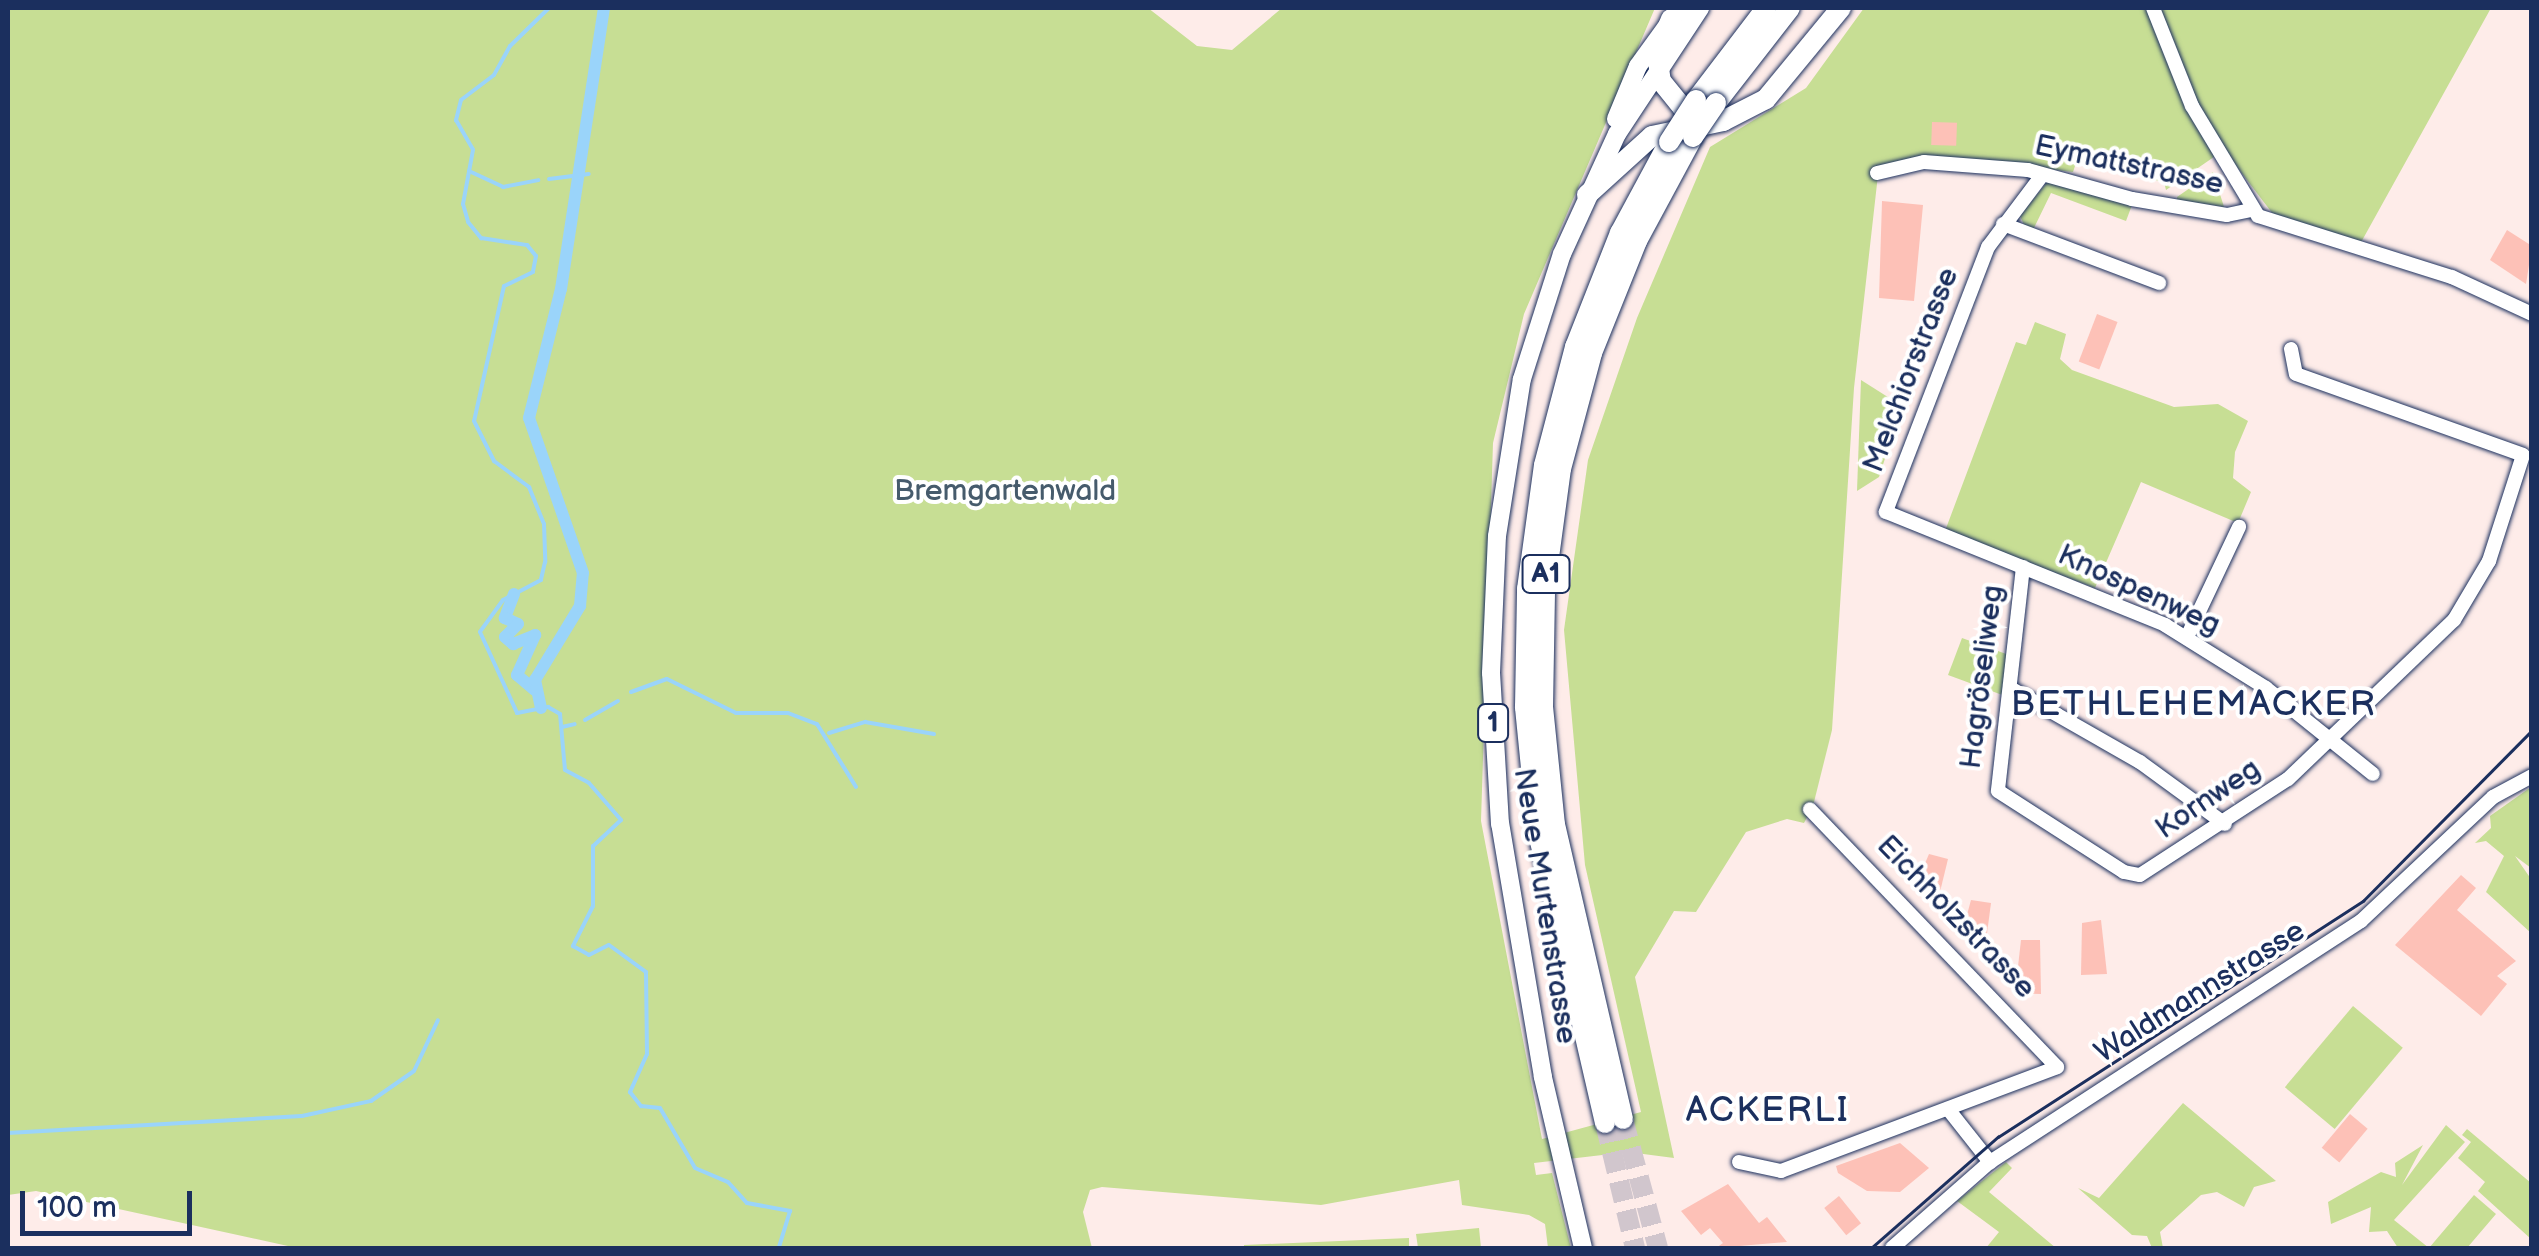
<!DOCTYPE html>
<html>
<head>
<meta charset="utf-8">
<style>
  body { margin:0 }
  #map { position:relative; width:2539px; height:1256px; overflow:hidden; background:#feece9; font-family:"Balsamiq Sans",sans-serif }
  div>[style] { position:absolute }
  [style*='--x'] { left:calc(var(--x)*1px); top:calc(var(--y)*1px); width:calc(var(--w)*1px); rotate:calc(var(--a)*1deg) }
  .green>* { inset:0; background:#c7de94; transform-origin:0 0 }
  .stream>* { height:4px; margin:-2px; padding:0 2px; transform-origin:2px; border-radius:2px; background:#9ad4fa }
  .canal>* { height:12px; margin:-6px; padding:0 6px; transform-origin:6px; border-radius:6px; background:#9ad4fa }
  .building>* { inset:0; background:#fdc1b7; transform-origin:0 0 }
  .highway-tunnel>* { height:20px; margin-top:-10px; transform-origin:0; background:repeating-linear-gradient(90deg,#d1c6cd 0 20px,transparent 0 30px) }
  .roads { filter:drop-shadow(0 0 2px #1b2f5e) drop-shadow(0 0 2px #1b2f5e) }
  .minor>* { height:14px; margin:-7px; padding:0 7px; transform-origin:7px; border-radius:7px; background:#fff }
  .major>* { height:18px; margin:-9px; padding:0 9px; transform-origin:9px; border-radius:9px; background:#fff }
  .highway>* { height:20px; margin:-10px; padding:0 10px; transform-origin:10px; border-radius:10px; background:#fff }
  .tram>* { height:2.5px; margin:-1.25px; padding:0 1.25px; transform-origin:1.25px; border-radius:1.25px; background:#1b2f5e }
  .bridges { filter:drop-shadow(0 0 2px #1b2f5e) drop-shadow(0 0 2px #1b2f5e) }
  .highway-bridge>* { height:20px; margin:-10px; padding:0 10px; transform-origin:10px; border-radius:10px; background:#fff }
  span { translate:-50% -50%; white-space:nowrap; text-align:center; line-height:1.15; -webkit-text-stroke:8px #fff; paint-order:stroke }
  .shield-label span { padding:2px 8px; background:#fff; border:2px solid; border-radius:8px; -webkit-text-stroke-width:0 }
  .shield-label { font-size:28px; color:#1b2f5e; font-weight:700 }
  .street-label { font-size:30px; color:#1b2f5e }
  .park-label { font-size:30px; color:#465b6c }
  .quarter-label { font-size:35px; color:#1b2f5e; letter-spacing:2.5px }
  .frame { position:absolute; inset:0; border:10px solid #1b2f5e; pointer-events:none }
  .scale { position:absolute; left:20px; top:1191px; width:172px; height:45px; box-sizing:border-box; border:5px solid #1b2f5e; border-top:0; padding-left:12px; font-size:30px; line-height:35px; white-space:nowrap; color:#1b2f5e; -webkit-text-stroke:8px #fff; paint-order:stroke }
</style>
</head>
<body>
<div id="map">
  <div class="green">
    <div style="clip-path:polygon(8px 8px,1148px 8px,1197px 46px,1232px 50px,1282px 8px,1655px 8px,1524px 314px,1493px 443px,1481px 821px,1542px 1139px,1641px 1112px,1585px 865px,1564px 630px,1588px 460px,1637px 318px,1710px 147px,1806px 88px,1864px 8px,2491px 8px,2359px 246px,2276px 218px,2224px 150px,2166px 190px,2164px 182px,2076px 163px,2073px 172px,1928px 156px,1879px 166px,1854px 388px,1832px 730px,1813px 806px,1804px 823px,1787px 819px,1746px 832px,1696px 912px,1674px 911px,1635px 977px,1674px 1158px,1628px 1152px,1534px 1163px,1536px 1175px,1552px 1173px,1571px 1248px,1548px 1248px,1545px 1224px,1529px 1215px,1462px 1205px,1459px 1180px,1321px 1205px,1102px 1187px,1090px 1190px,1083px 1212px,1092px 1248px,297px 1248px,36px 1191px,8px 1195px)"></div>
    <div style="clip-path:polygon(2213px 172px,2224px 207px,2177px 200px,2177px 197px)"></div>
    <div style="clip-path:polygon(2047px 182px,2132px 205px,2126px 221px,2051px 193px,2033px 230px,2025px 227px,2020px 216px)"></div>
    <div style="clip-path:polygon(2035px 322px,2066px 334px,2060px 359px,2072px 370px,2174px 407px,2218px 404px,2248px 421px,2235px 452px,2233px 478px,2251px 492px,2238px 523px,2141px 482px,2095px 588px,1945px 531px,2016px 342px,2026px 345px)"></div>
    <div style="clip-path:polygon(1861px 380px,1902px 406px,1879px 477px,1857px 491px)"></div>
    <div style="clip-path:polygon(1962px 638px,2009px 655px,2005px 696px,1948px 675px)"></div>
    <div style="clip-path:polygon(2531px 787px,2531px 868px,2515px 856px,2531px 879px,2531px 933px,2486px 892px,2504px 856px,2486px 841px,2475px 843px,2491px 828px,2490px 816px)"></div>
    <div style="left:2353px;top:1006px;width:65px;height:106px;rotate:40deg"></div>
    <div style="clip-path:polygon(2183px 1103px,2276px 1181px,2254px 1187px,2244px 1207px,2217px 1192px,2201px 1195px,2160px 1232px,2163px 1248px,2152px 1248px,2147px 1236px,2132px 1235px,2078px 1188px,2099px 1198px)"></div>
    <div style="clip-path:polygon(2446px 1125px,2465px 1142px,2394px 1220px,2429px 1248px,2474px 1195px,2496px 1214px,2467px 1248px,2398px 1248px,2387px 1231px,2369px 1232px,2371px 1207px,2331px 1224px,2328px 1202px,2381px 1172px,2396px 1177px,2395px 1163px,2423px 1145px,2402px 1185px)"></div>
    <div style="clip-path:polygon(2467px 1129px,2531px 1183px,2531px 1239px,2478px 1191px,2485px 1182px,2458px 1158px,2471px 1142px,2462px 1135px)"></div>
    <div style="clip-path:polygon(2006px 1162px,2012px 1168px,1989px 1192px,2056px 1248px,1986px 1248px,1999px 1232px,1957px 1201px)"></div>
    <div style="clip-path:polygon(1479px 1228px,1481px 1248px,1418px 1248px,1416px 1234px)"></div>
    <div style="clip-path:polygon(1409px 1238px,1409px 1248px,1244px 1248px,1244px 1245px)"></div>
  </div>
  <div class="stream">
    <div style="--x:549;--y:8;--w:54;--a:135.7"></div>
    <div style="--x:510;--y:46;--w:33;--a:119"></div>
    <div style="--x:494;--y:75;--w:41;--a:142.9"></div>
    <div style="--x:461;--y:100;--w:21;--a:104"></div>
    <div style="--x:456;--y:120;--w:34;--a:60"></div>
    <div style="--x:473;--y:150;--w:55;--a:100.5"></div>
    <div style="--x:463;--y:204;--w:19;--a:74"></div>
    <div style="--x:468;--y:222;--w:21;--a:51"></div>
    <div style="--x:481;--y:238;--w:47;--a:8.7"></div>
    <div style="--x:527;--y:245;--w:14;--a:51"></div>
    <div style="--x:536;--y:256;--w:16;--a:101"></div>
    <div style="--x:533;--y:272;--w:32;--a:154"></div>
    <div style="--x:504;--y:286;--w:138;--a:102.5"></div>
    <div style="--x:474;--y:421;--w:45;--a:63.4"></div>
    <div style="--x:494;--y:461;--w:44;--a:36.6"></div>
    <div style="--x:529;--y:487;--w:40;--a:68"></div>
    <div style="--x:544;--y:524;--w:38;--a:88"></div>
    <div style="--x:545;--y:562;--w:18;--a:103"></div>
    <div style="--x:541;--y:580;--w:43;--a:152.2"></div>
    <div style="--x:503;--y:600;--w:39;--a:126"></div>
    <div style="--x:480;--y:632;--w:89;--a:65.4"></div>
    <div style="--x:517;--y:713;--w:32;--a:-11"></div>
    <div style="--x:548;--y:707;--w:14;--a:30"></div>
    <div style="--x:560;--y:714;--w:56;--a:84.9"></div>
    <div style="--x:565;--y:770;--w:27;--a:28"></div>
    <div style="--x:589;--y:783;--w:49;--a:49.1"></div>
    <div style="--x:621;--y:820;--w:38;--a:137"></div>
    <div style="--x:593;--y:846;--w:60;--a:90"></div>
    <div style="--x:593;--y:906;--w:45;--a:116.6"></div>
    <div style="--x:573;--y:946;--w:18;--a:29"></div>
    <div style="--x:589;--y:955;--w:22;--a:-27"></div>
    <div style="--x:609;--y:945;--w:46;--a:36.1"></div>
    <div style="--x:646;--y:972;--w:82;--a:89.3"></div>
    <div style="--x:647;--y:1054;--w:42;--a:114.1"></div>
    <div style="--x:630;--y:1092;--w:18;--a:52"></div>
    <div style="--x:641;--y:1106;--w:19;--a:6"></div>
    <div style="--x:660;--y:1108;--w:69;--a:59.7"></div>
    <div style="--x:695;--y:1168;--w:36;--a:23"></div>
    <div style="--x:728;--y:1182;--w:28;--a:48"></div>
    <div style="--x:747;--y:1203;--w:44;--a:10.5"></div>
    <div style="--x:790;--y:1211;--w:39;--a:107"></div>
    <div style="--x:469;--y:171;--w:38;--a:25"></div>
    <div style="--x:503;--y:187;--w:36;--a:-11"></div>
    <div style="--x:549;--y:179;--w:40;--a:-7.1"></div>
    <div style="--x:631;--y:692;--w:38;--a:-20"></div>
    <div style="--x:667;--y:679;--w:77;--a:26.2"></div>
    <div style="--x:736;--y:713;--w:52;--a:0"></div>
    <div style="--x:788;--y:713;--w:31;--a:21"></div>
    <div style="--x:817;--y:724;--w:74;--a:58.2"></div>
    <div style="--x:585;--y:720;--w:38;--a:-30"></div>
    <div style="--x:562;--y:727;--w:13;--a:-13"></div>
    <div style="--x:829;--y:733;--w:38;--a:-17"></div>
    <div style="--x:865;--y:722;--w:70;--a:9.9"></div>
    <div style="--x:8;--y:1133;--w:294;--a:-3.3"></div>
    <div style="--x:302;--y:1116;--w:71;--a:-12.3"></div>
    <div style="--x:371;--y:1101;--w:52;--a:-34.9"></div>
    <div style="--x:414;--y:1071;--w:56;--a:-64.8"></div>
  </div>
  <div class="canal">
    <div style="--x:514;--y:594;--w:26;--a:111"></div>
    <div style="--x:505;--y:618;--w:14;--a:25"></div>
    <div style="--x:518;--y:624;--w:18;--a:135"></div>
    <div style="--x:505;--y:637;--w:11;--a:41"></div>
    <div style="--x:513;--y:644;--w:24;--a:-22"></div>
    <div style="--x:535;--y:635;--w:44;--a:114.2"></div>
    <div style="--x:517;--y:675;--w:23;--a:40"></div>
    <div style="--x:541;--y:708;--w:29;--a:-102"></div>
    <div style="--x:535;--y:680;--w:87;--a:-58.7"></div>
    <div style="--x:580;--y:606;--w:33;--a:-85"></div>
    <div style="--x:583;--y:573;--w:164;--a:-109.2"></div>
    <div style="--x:529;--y:418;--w:133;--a:-76.1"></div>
    <div style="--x:561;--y:289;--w:284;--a:-81.3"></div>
  </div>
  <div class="building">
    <div style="left:1932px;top:122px;width:25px;height:23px;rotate:2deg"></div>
    <div style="clip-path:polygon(1882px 201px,1923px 205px,1914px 301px,1879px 298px)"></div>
    <div style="clip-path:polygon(2507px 230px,2532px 246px,2526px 284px,2490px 260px)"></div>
    <div style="left:2097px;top:314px;width:22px;height:51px;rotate:21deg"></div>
    <div style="clip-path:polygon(1929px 854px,1948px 859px,1939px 896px,1914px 889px)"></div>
    <div style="clip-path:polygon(2461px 875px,2476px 888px,2457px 910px,2516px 961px,2497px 976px,2507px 984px,2481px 1016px,2395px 945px)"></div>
    <div style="clip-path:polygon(1971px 900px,1991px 903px,1986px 941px,1961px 937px)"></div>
    <div style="clip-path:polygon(2101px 920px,2107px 974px,2081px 975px,2082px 923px)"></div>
    <div style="clip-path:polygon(2021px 940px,2040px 940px,2041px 994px,2015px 993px)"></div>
    <div style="left:2350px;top:1114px;width:23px;height:44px;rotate:40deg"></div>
    <div style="clip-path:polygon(1900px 1143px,1929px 1168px,1900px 1192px,1867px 1191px,1838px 1173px,1836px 1166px)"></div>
    <div style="clip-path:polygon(1728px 1184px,1759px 1223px,1767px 1217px,1787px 1242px,1716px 1248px,1723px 1243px,1710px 1228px,1701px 1235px,1681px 1211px)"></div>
    <div style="left:1839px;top:1196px;width:35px;height:19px;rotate:51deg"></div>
  </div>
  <div class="highway-tunnel">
    <div style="--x:1623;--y:1119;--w:134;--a:74.8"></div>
    <div style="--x:1605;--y:1123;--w:129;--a:76.5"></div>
  </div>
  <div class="roads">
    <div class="minor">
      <div style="--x:2153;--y:8;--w:105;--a:68.3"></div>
      <div style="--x:2192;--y:106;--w:128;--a:59"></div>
      <div style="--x:2258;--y:216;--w:203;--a:17.5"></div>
      <div style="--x:2452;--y:277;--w:88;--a:24.8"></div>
      <div style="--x:1877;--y:173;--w:48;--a:-13.2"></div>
      <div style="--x:1924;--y:162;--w:104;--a:4.4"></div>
      <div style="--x:2028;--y:170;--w:108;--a:15.6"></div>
      <div style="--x:2132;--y:199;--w:96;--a:9.6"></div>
      <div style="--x:2227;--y:215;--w:25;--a:-12"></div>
      <div style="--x:2040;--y:178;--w:86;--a:127"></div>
      <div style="--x:1988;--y:247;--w:284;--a:111.1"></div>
      <div style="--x:1886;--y:512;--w:301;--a:22"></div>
      <div style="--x:2165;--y:625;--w:119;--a:32"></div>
      <div style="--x:2266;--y:688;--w:137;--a:38.8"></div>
      <div style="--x:2003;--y:224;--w:167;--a:20.7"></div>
      <div style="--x:2291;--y:349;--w:25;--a:79"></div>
      <div style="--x:2296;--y:374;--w:241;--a:19.6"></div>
      <div style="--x:2023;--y:567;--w:225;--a:96.4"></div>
      <div style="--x:1998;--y:791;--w:150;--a:32.7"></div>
      <div style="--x:2124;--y:872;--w:16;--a:11"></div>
      <div style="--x:2140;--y:875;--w:176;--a:-33"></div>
      <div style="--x:2288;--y:779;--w:230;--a:-43.8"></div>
      <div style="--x:2454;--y:620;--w:69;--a:-59.3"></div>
      <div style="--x:2489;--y:561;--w:111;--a:-72.2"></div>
      <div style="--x:2187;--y:637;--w:122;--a:-64.7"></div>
      <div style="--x:2012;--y:689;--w:147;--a:29.7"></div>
      <div style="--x:2140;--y:762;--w:105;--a:36.1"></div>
      <div style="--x:1948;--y:1109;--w:68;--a:51.6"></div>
      <div style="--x:1739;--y:1162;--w:43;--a:12.1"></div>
      <div style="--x:1781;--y:1171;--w:295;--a:-20.6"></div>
      <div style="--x:2057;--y:1067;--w:357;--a:-133.8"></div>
      <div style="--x:1892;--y:1248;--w:130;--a:-41.3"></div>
      <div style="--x:1990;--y:1162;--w:442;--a:-33"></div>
      <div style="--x:2361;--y:921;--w:181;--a:-43.2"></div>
      <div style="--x:2493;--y:797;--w:44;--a:-28.3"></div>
    </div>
    <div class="major">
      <div style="--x:1616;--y:119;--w:57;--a:-67.5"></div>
      <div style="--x:1638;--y:66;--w:72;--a:-54.1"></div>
      <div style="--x:1583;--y:1248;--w:176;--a:-103.2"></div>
      <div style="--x:1543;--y:1077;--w:257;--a:-99.6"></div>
      <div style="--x:1500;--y:824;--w:151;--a:-93.4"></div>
      <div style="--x:1491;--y:673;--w:137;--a:-87.5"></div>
      <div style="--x:1497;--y:536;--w:159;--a:-81"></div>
      <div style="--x:1522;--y:379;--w:131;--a:-72.3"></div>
      <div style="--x:1562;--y:254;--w:132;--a:-65.4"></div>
      <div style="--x:1617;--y:134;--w:151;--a:-56.6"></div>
    </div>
    <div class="highway">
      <div style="--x:1671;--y:19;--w:38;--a:112"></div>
      <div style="--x:1657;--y:54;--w:27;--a:82"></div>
      <div style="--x:1661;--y:81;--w:33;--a:51"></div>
      <div style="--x:1682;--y:107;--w:23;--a:15"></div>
      <div style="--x:1696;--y:100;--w:116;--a:-52.7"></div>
      <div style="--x:1716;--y:103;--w:120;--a:-52.1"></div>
      <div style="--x:1587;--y:195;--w:88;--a:-42.2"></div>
      <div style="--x:1652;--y:136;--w:73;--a:-11.9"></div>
      <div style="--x:1723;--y:121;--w:48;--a:-27.1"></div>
      <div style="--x:1766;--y:99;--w:118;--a:-50.5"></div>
      <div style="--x:1623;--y:1119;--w:302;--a:-103"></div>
      <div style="--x:1555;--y:825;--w:119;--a:-95.8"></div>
      <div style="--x:1543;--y:707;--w:120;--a:-89"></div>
      <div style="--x:1545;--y:587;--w:119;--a:-82.3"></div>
      <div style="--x:1561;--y:469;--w:120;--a:-75"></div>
      <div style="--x:1592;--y:353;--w:121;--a:-68.1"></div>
      <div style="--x:1637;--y:241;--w:118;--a:-61.7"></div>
      <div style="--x:1605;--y:1123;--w:303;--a:-103"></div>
      <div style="--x:1537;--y:828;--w:122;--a:-95.7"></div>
      <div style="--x:1525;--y:707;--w:118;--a:-89"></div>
      <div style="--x:1527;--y:589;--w:125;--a:-82.2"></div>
      <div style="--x:1544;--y:465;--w:122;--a:-75.3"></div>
      <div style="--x:1575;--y:347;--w:123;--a:-68.5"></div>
      <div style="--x:1620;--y:233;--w:103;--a:-61.7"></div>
    </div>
  </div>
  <div class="tram">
    <div style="--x:1871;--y:1248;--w:169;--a:-41.2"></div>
    <div style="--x:1998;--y:1137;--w:435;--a:-32.9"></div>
    <div style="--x:2363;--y:901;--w:240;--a:-45.3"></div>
  </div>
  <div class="bridges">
    <div class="highway-bridge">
      <div style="--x:1693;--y:137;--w:41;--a:-55.9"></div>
      <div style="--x:1669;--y:142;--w:50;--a:-57.3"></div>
    </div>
  </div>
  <div class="shield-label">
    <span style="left:1546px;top:574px">A1</span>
    <span style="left:1493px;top:723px">1</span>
  </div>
  <div class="street-label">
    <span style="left:2129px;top:165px;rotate:12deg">Eymattstrasse</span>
    <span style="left:1911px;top:370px;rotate:-69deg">Melchiorstrasse</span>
    <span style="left:2139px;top:590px;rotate:25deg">Knospenweg</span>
    <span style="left:1982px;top:677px;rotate:-83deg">Hagröseliweg</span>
    <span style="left:2208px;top:799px;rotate:-34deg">Kornweg</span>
    <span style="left:1545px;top:906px;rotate:81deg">Neue Murtenstrasse</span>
    <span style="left:1956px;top:917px;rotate:46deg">Eichholzstrasse</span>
    <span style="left:2200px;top:992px;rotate:-32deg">Waldmannstrasse</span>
  </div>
  <div class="park-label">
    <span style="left:1005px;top:491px">Bremgartenwald</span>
  </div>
  <div class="quarter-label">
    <span style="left:2194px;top:705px">BETHLEHEMACKER</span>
    <span style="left:1768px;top:1111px">ACKERLI</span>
  </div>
  <div class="frame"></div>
  <div class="scale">100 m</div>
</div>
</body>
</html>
